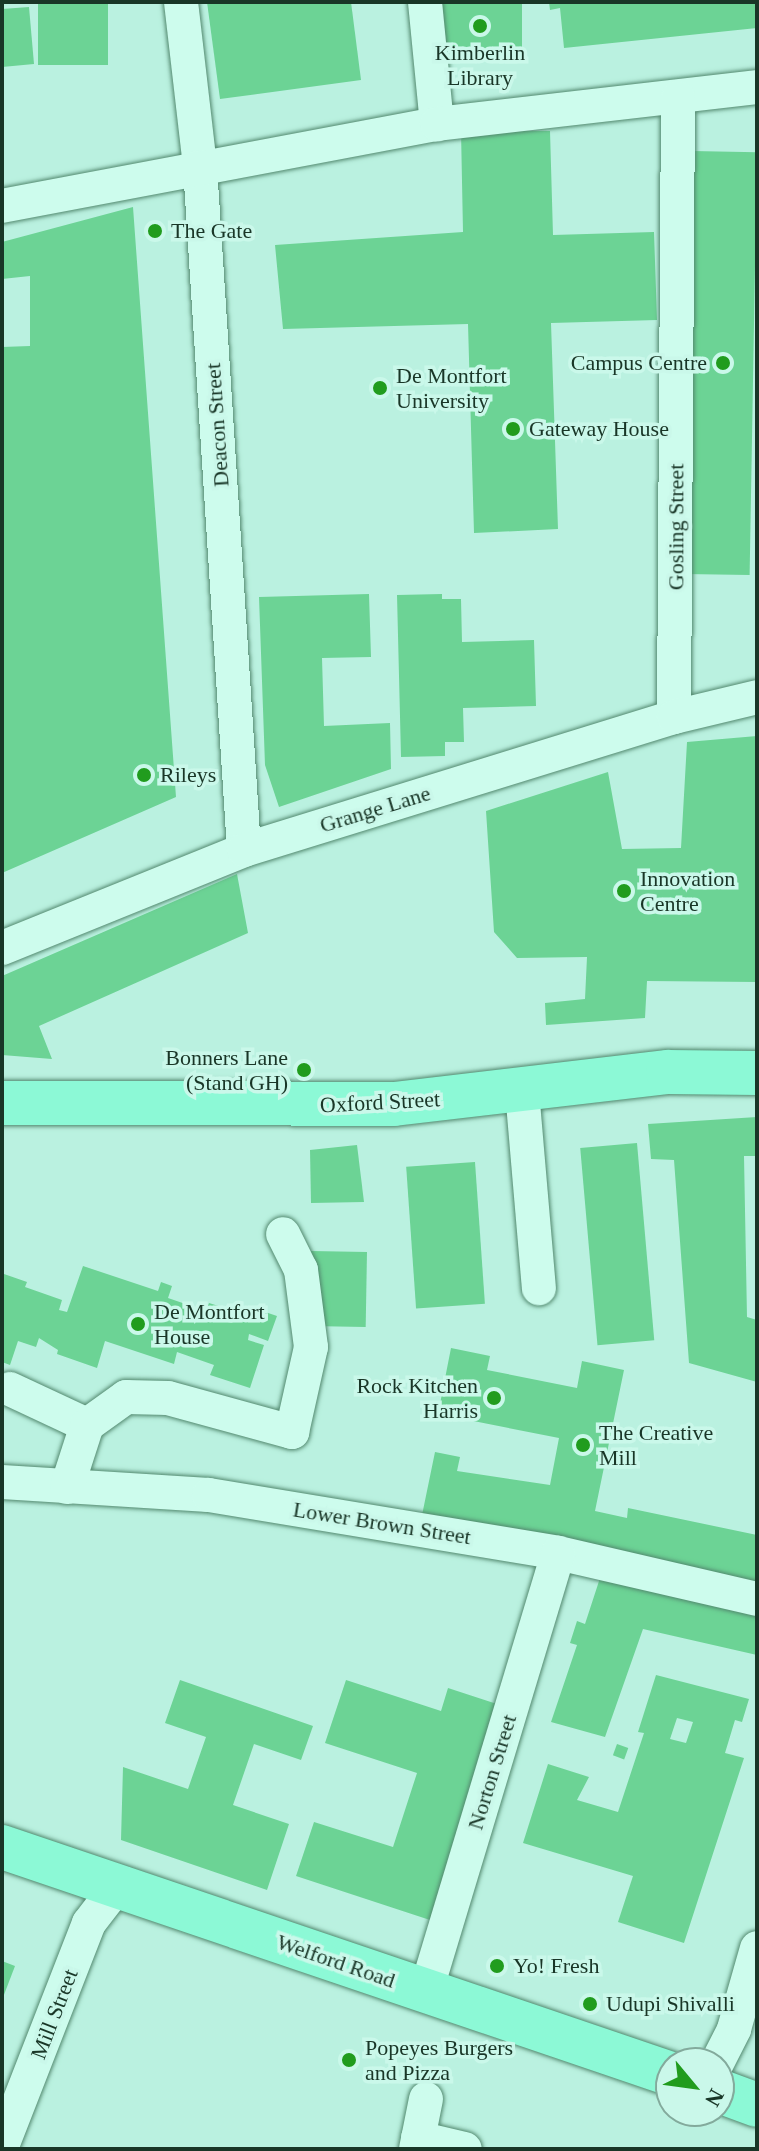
<!DOCTYPE html>
<html>
<head>
<meta charset="utf-8">
<style>
  body { margin:0 }
  #map { position:relative; width:759px; height:2151px; overflow:hidden; background:#baf1e0; font-family:Georgia,serif }
  div>[style] { position:absolute }
  [style*='--x'] { left:calc(var(--x)*1px); top:calc(var(--y)*1px); width:calc(var(--w)*1px); rotate:calc(var(--a)*1deg) }
  .building>* { inset:0; background:#6cd395; transform-origin:0 0 }
  .roads { filter:drop-shadow(0 0 2px #53896f) drop-shadow(0 0 2px #53896f) }
  .minor>* { height:34px; margin:-17px; padding:0 17px; transform-origin:17px; border-radius:17px; background:#cdfced }
  .major>* { height:44px; margin:-22px; padding:0 22px; transform-origin:22px; border-radius:22px; background:#8cf9d6 }
  .dots>* { width:22px; height:22px; translate:-50% -50%; box-sizing:border-box; border:4px solid #caf8ea; border-radius:50% }
  span { translate:-50% -50%; white-space:nowrap; text-align:center; line-height:1.15; -webkit-text-stroke:7px #caf8ea; paint-order:stroke }
  .poi-label { font-size:22px; color:#193627 }
  .left { translate:0 -50%; text-align:left }
  .right { translate:-100% -50%; text-align:right }
  .street-label { font-size:22px; color:#193627 }
  .frame { position:absolute; inset:0; border:4px solid #193627; pointer-events:none }
  .north { position:absolute; left:655px; top:2047px; width:80px; height:80px; box-sizing:border-box; background:#caf8ea; border:2px solid #83aa9c; border-radius:50%; rotate:119deg; font-size:22px; font-weight:700; line-height:32px; text-align:center; color:#193627 }
  .north::after { content:''; display:block; margin:auto; width:28px; height:36px; background:#219c1e; clip-path:polygon(50% 0,100% 100%,50% 72%,0 100%) }
</style>
</head>
<body>
<div id="map">
  <div class="building">
    <div style="left:38px;top:2px;width:70px;height:63px"></div>
    <div style="clip-path:polygon(207px 2px,351px 2px,361px 80px,220px 99px)"></div>
    <div style="left:433px;top:2px;width:89px;height:50px"></div>
    <div style="clip-path:polygon(549px 2px,757px 2px,757px 28px,564px 48px,560px 8px,550px 10px)"></div>
    <div style="clip-path:polygon(29px 7px,34px 64px,2px 67px,2px 9px)"></div>
    <div style="clip-path:polygon(461px 131px,550px 131px,553px 235px,654px 232px,657px 320px,551px 323px,558px 529px,474px 533px,468px 324px,283px 329px,275px 245px,463px 232px)"></div>
    <div style="left:692px;top:151px;width:65px;height:423px;rotate:1deg"></div>
    <div style="clip-path:polygon(133px 207px,176px 797px,2px 873px,2px 347px,30px 346px,30px 276px,2px 279px,2px 242px)"></div>
    <div style="clip-path:polygon(369px 594px,371px 657px,322px 658px,324px 726px,390px 723px,391px 769px,279px 807px,265px 765px,259px 597px)"></div>
    <div style="clip-path:polygon(442px 594px,442px 599px,461px 599px,462px 642px,534px 640px,536px 706px,463px 708px,464px 742px,445px 742px,445px 756px,401px 757px,397px 595px)"></div>
    <div style="clip-path:polygon(757px 736px,757px 982px,647px 981px,645px 1018px,546px 1025px,545px 1003px,585px 999px,587px 957px,517px 958px,494px 932px,486px 811px,608px 772px,622px 849px,681px 848px,687px 742px)"></div>
    <div style="clip-path:polygon(237px 874px,248px 933px,39px 1026px,52px 1059px,2px 1055px,2px 976px)"></div>
    <div style="clip-path:polygon(757px 1117px,757px 1156px,744px 1156px,747px 1317px,757px 1320px,757px 1382px,689px 1363px,674px 1160px,651px 1159px,648px 1124px)"></div>
    <div style="left:637px;top:1143px;width:198px;height:57px;rotate:85deg"></div>
    <div style="clip-path:polygon(357px 1145px,364px 1202px,311px 1203px,310px 1150px)"></div>
    <div style="left:475px;top:1162px;width:142px;height:69px;rotate:86deg"></div>
    <div style="left:311px;top:1251px;width:56px;height:75px;rotate:1deg"></div>
    <div style="clip-path:polygon(83px 1266px,158px 1291px,161px 1282px,172px 1286px,168px 1298px,206px 1311px,209px 1303px,247px 1315px,250px 1307px,277px 1316px,268px 1341px,249px 1334px,248px 1340px,264px 1345px,250px 1388px,210px 1375px,214px 1365px,177px 1352px,174px 1364px,105px 1341px,97px 1368px,57px 1354px,58px 1350px,39px 1338px,36px 1347px,18px 1341px,10px 1365px,2px 1362px,2px 1267px,4px 1274px,27px 1282px,25px 1287px,62px 1300px,59px 1310px,67px 1312px)"></div>
    <div style="clip-path:polygon(451px 1348px,490px 1356px,487px 1370px,577px 1388px,582px 1361px,624px 1370px,595px 1511px,627px 1518px,628px 1508px,757px 1535px,757px 1587px,421px 1520px,435px 1452px,460px 1457px,457px 1471px,550px 1485px,559px 1438px,438px 1414px)"></div>
    <div style="clip-path:polygon(600px 1578px,757px 1613px,757px 1655px,643px 1629px,605px 1737px,551px 1722px,577px 1645px,570px 1643px,577px 1621px,585px 1624px)"></div>
    <div style="clip-path:polygon(evenodd,656px 1675px,749px 1699px,742px 1722px,735px 1720px,725px 1753px,744px 1758px,684px 1943px,618px 1922px,633px 1876px,523px 1843px,548px 1764px,589px 1777px,577px 1800px,618px 1812px,644px 1733px,638px 1732px,656px 1675px,677px 1718px,693px 1722px,686px 1743px,670px 1739px,677px 1718px)"></div>
    <div style="clip-path:polygon(180px 1680px,313px 1726px,301px 1760px,254px 1744px,233px 1805px,289px 1824px,267px 1890px,121px 1840px,123px 1767px,188px 1789px,206px 1737px,165px 1723px)"></div>
    <div style="clip-path:polygon(346px 1680px,441px 1711px,448px 1688px,503px 1706px,433px 1921px,296px 1876px,314px 1822px,393px 1847px,417px 1773px,325px 1743px)"></div>
    <div style="left:617px;top:1744px;width:12px;height:12px;rotate:20deg"></div>
    <div style="clip-path:polygon(2px 1961px,15px 1966px,2px 2000px)"></div>
  </div>
  <div class="roads">
    <div class="minor">
      <div style="--x:181;--y:2;--w:166;--a:83.4"></div>
      <div style="--x:200;--y:167;--w:684;--a:86.31"></div>
      <div style="--x:425;--y:2;--w:123;--a:84.4"></div>
      <div style="--x:2;--y:206;--w:443;--a:-10.7"></div>
      <div style="--x:437;--y:124;--w:322;--a:-6.6"></div>
      <div style="--x:674;--y:717;--w:619;--a:-89.63"></div>
      <div style="--x:2;--y:948;--w:261;--a:-22"></div>
      <div style="--x:244;--y:850;--w:450;--a:-17.2"></div>
      <div style="--x:674;--y:717;--w:85;--a:-13.5"></div>
      <div style="--x:522;--y:1091;--w:198;--a:85.1"></div>
      <div style="--x:10;--y:1389;--w:85;--a:25.1"></div>
      <div style="--x:2;--y:1482;--w:207;--a:3.6"></div>
      <div style="--x:209;--y:1495;--w:354;--a:9.4"></div>
      <div style="--x:558;--y:1553;--w:204;--a:13"></div>
      <div style="--x:67;--y:1487;--w:65;--a:-72.1"></div>
      <div style="--x:87;--y:1425;--w:48;--a:-35.7"></div>
      <div style="--x:126;--y:1397;--w:42;--a:1.4"></div>
      <div style="--x:168;--y:1398;--w:129;--a:15.3"></div>
      <div style="--x:292;--y:1432;--w:87;--a:-77.4"></div>
      <div style="--x:311;--y:1347;--w:78;--a:-97.4"></div>
      <div style="--x:301;--y:1270;--w:40;--a:-116.6"></div>
      <div style="--x:426;--y:1991;--w:457;--a:-73.2"></div>
      <div style="--x:717;--y:2063;--w:38;--a:-63"></div>
      <div style="--x:734;--y:2029;--w:84;--a:-74.1"></div>
      <div style="--x:418;--y:2138;--w:48;--a:13.2"></div>
      <div style="--x:2;--y:2146;--w:239;--a:-68.7"></div>
      <div style="--x:89;--y:1923;--w:44;--a:-52.4"></div>
      <div style="--x:416;--y:2149;--w:51;--a:-78.7"></div>
    </div>
    <div class="major">
      <div style="--x:2;--y:1103;--w:392;--a:0.1"></div>
      <div style="--x:394;--y:1104;--w:276;--a:-6.7"></div>
      <div style="--x:668;--y:1072;--w:89;--a:0.6"></div>
      <div style="--x:2;--y:1847;--w:706;--a:18.74"></div>
      <div style="--x:719;--y:2091;--w:40;--a:20.2"></div>
    </div>
  </div>
  <div class="dots">
    <div style="left:480px;top:26px;background:#219c1e"></div>
    <div style="left:155px;top:231px;background:#219c1e"></div>
    <div style="left:723px;top:363px;background:#219c1e"></div>
    <div style="left:380px;top:388px;background:#219c1e"></div>
    <div style="left:513px;top:429px;background:#219c1e"></div>
    <div style="left:144px;top:775px;background:#219c1e"></div>
    <div style="left:624px;top:891px;background:#219c1e"></div>
    <div style="left:304px;top:1070px;background:#219c1e"></div>
    <div style="left:138px;top:1324px;background:#219c1e"></div>
    <div style="left:494px;top:1398px;background:#219c1e"></div>
    <div style="left:583px;top:1445px;background:#219c1e"></div>
    <div style="left:497px;top:1966px;background:#219c1e"></div>
    <div style="left:590px;top:2004px;background:#219c1e"></div>
    <div style="left:349px;top:2060px;background:#219c1e"></div>
  </div>
  <div class="poi-label">
    <span style="left:480px;top:65px">Kimberlin<br>Library</span>
    <span class="left" style="left:171px;top:231px">The Gate</span>
    <span class="right" style="left:707px;top:363px">Campus Centre</span>
    <span class="left" style="left:396px;top:388px">De Montfort<br>University</span>
    <span class="left" style="left:529px;top:429px">Gateway House</span>
    <span class="left" style="left:160px;top:775px">Rileys</span>
    <span class="left" style="left:640px;top:891px">Innovation<br>Centre</span>
    <span class="right" style="left:288px;top:1070px">Bonners Lane<br>(Stand GH)</span>
    <span class="left" style="left:154px;top:1324px">De Montfort<br>House</span>
    <span class="right" style="left:478px;top:1398px">Rock Kitchen<br>Harris</span>
    <span class="left" style="left:599px;top:1445px">The Creative<br>Mill</span>
    <span class="left" style="left:513px;top:1966px">Yo! Fresh</span>
    <span class="left" style="left:606px;top:2004px">Udupi Shivalli</span>
    <span class="left" style="left:365px;top:2060px">Popeyes Burgers<br>and Pizza</span>
  </div>
  <div class="street-label">
    <span style="left:217px;top:425px;rotate:-94deg">Deacon Street</span>
    <span style="left:676px;top:527px;rotate:-90deg">Gosling Street</span>
    <span style="left:375px;top:809px;rotate:-17deg">Grange Lane</span>
    <span style="left:380px;top:1102px;rotate:-3deg">Oxford Street</span>
    <span style="left:382px;top:1523px;rotate:9deg">Lower Brown Street</span>
    <span style="left:492px;top:1772px;rotate:-73deg">Norton Street</span>
    <span style="left:336px;top:1961px;rotate:19deg">Welford Road</span>
    <span style="left:54px;top:2014px;rotate:-69deg">Mill Street</span>
  </div>
  <div class="frame"></div>
  <div class="north">N</div>
</div>
</body>
</html>
